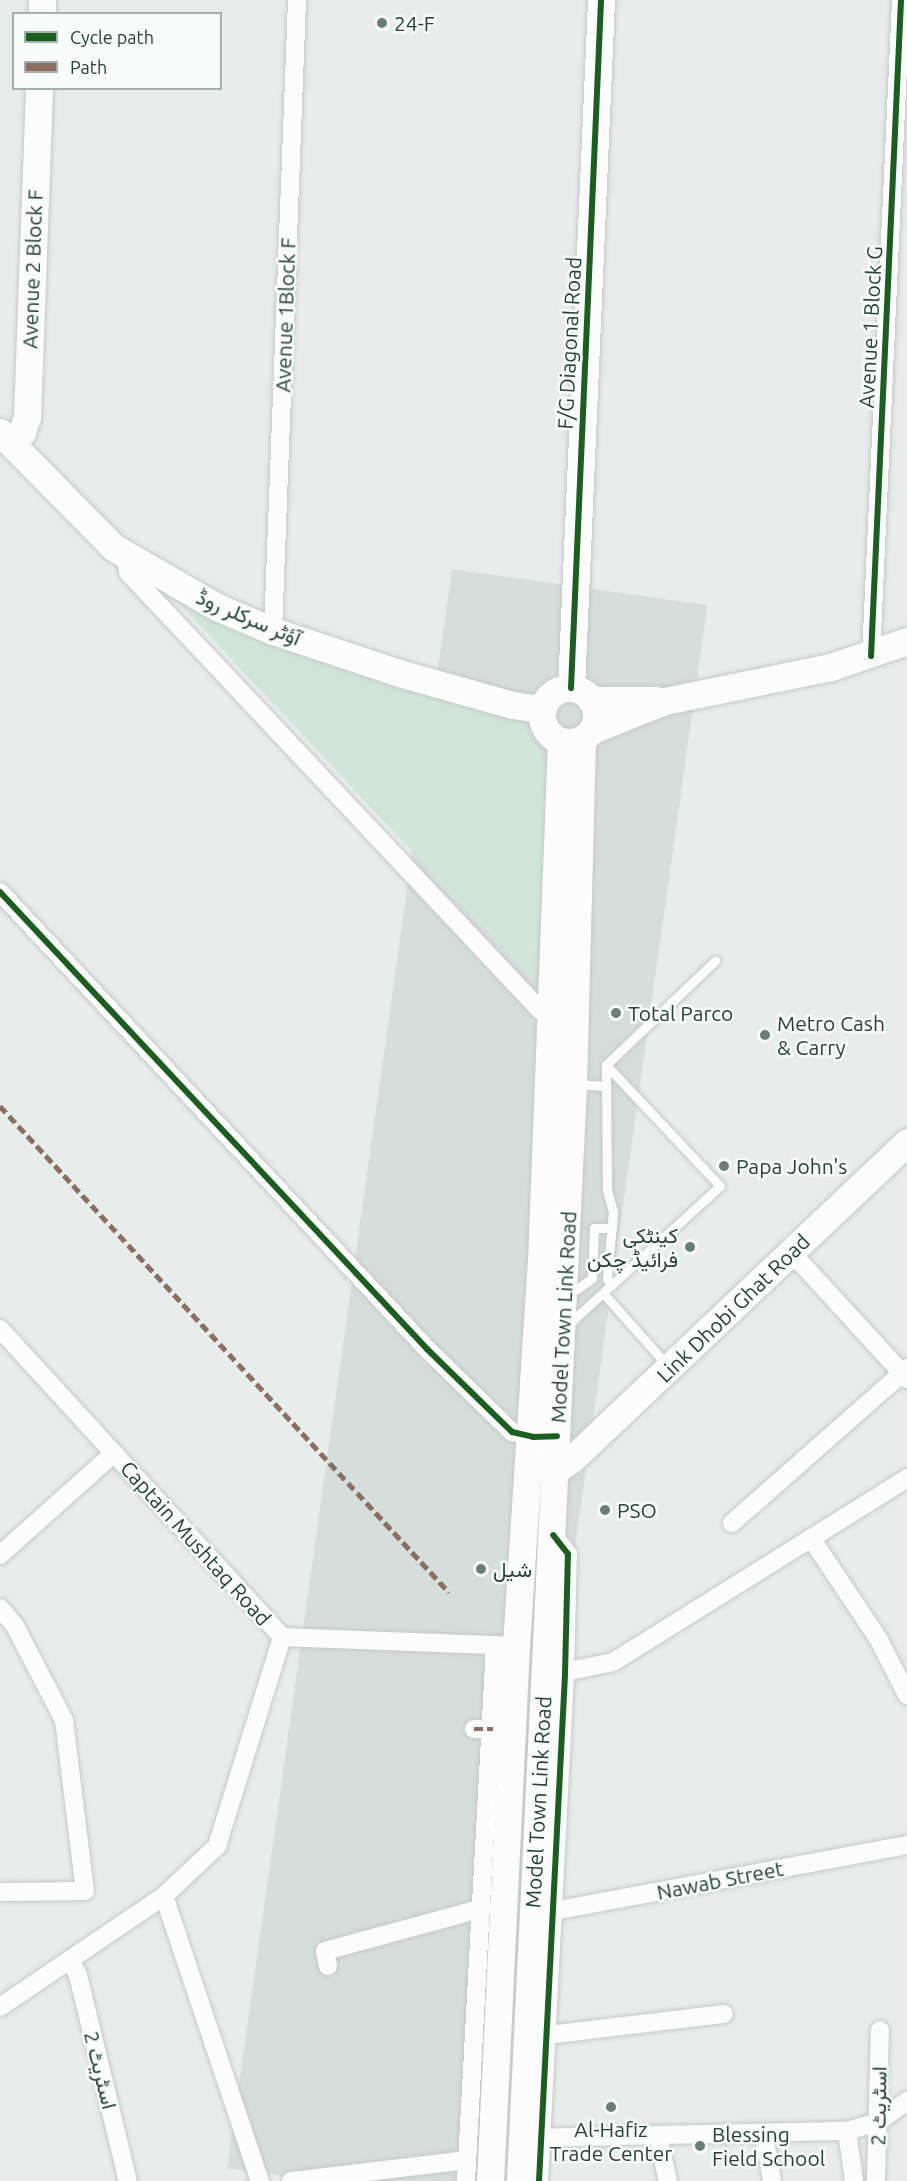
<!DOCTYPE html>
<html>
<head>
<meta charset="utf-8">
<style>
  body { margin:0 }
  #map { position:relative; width:907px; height:2181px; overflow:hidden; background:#e8edeb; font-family:Ubuntu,Vazirmatn,sans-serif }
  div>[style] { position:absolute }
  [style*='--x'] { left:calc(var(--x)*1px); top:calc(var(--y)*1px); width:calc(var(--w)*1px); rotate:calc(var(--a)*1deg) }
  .built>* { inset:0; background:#d6dedb; transform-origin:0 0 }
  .green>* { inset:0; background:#d1e6d8 }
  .roads { filter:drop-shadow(0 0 2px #c5cac8) drop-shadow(0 0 2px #c5cac8) }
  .lane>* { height:9px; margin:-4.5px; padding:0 4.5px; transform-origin:4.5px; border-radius:4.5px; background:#fcfcfc }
  .street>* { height:18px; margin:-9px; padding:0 9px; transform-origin:9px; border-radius:9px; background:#fcfcfc }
  .secondary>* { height:27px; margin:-13.5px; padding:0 13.5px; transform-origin:13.5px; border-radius:13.5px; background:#fcfcfc }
  .secondary>.ring { margin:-13.5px; padding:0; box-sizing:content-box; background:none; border:27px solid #fcfcfc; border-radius:50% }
  .quiet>* { height:4.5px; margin-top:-2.25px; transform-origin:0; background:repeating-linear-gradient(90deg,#8d6e63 0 9px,transparent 0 13.5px) }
  .cycleway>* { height:6px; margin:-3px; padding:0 3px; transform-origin:3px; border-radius:3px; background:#1b5e20 }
  .dots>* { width:16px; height:16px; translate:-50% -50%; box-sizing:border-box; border:3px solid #f7fbf9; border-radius:50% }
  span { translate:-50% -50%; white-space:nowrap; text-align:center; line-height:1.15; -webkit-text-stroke:5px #f7fbf9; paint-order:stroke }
  .poi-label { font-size:21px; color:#24423a }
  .left { translate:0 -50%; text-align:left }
  .right { translate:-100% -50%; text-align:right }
  .street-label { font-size:21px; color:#24423a }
  .legend { position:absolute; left:12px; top:12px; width:210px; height:78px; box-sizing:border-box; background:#f7fbf9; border:2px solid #a3b1ad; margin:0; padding:8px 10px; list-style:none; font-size:18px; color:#24423a }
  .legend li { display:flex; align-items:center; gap:12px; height:30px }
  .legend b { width:30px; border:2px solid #a3b1ad }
</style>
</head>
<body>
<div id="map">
  <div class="built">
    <div style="left:452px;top:569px;width:258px;height:1615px;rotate:8deg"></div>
  </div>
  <div class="green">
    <div style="clip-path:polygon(186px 588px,515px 713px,542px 757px,550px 779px,535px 982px,176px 600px)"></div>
  </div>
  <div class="roads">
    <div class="lane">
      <div style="--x:576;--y:1084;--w:30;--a:4"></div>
      <div style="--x:612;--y:1285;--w:8;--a:-130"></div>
      <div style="--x:607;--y:1279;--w:67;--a:-84.9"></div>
      <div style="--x:613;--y:1212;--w:23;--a:-105"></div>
      <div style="--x:607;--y:1190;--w:125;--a:-90.5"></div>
      <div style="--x:606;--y:1065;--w:151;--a:-43.7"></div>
      <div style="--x:566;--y:1290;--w:11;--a:-5"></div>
      <div style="--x:577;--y:1289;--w:19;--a:-36"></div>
      <div style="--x:592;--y:1278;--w:50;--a:-87.7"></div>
      <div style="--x:594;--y:1228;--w:18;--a:0"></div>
      <div style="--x:603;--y:1293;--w:96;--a:48.4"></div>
      <div style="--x:565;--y:1320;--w:8;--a:0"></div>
      <div style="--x:573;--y:1320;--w:199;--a:-42.4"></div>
      <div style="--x:720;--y:1186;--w:166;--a:-133.3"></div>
    </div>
    <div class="street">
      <div style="--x:126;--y:555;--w:17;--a:83"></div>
      <div style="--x:128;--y:572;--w:601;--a:46.75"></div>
      <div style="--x:540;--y:1010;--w:14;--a:4"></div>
      <div style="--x:273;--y:631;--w:631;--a:-87.82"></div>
      <div style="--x:871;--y:656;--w:657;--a:-87.38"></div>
      <div style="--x:0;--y:892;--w:625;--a:46.94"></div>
      <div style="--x:427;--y:1349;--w:119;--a:44.3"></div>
      <div style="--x:512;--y:1432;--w:29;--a:10"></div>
      <div style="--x:791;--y:1252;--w:164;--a:47.5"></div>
      <div style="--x:902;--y:1373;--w:7;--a:-45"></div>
      <div style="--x:0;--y:1329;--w:418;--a:47.5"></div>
      <div style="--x:282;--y:1637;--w:234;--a:2.2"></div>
      <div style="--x:732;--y:1523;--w:227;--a:-41.4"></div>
      <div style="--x:902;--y:1373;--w:8;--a:50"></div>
      <div style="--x:811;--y:1538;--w:123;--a:56.3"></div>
      <div style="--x:879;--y:1640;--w:62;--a:63"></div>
      <div style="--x:0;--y:1555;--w:153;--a:-41.8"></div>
      <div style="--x:0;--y:1608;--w:23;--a:50"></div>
      <div style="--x:15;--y:1626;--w:106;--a:62.5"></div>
      <div style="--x:64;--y:1720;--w:172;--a:83"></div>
      <div style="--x:85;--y:1891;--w:85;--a:179.3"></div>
      <div style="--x:555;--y:1674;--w:59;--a:-11.7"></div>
      <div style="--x:613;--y:1662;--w:347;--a:-32"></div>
      <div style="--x:474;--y:1729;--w:19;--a:0"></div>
      <div style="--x:164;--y:1896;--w:301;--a:71.4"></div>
      <div style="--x:543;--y:1913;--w:370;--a:-10.6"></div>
      <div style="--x:70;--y:1960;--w:17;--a:62"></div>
      <div style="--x:78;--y:1975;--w:212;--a:76.4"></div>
      <div style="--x:328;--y:1966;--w:15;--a:-101"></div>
      <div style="--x:325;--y:1951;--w:164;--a:-15.2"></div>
      <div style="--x:0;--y:2007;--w:198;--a:-34.1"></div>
      <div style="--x:164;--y:1896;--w:73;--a:-43.3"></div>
      <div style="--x:217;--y:1846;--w:219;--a:-72.7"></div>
      <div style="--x:547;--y:2035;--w:178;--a:-6.8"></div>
      <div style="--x:847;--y:2131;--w:50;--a:82"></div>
      <div style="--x:764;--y:2135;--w:47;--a:80.1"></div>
      <div style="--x:658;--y:2136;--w:46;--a:77.5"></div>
      <div style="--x:530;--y:2138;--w:317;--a:-1.3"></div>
      <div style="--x:847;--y:2131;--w:32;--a:-16"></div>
      <div style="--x:878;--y:2122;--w:36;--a:-36"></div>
      <div style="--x:291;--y:2181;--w:177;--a:-6.8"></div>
      <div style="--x:466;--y:2181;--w:537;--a:-86.9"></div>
      <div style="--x:539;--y:2181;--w:508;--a:-87.06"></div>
      <div style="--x:565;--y:1674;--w:120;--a:-88.6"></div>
      <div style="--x:568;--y:1554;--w:24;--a:-128"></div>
      <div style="--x:876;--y:2181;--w:151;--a:-88.5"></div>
    </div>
    <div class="secondary">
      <div style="--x:42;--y:14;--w:14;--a:-90"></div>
      <div style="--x:0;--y:432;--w:161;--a:45.5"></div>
      <div style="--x:113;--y:547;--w:120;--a:30"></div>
      <div style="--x:217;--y:607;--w:61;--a:23.2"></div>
      <div style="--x:273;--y:631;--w:133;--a:18.4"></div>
      <div style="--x:399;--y:673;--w:117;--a:15.8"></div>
      <div style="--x:512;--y:705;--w:30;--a:8"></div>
      <div style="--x:11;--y:443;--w:16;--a:-45"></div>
      <div style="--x:22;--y:432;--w:16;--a:-72"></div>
      <div style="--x:27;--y:417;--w:329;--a:-87.9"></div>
      <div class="ring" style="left:542px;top:688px;width:27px;height:27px"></div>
      <div style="--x:571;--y:688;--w:689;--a:-87.5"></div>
      <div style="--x:591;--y:700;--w:65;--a:0"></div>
      <div style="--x:592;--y:730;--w:79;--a:-21.7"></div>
      <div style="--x:665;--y:701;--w:169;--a:-11.6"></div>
      <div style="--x:831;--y:667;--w:80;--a:-18.9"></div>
      <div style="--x:542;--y:1467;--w:18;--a:0"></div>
      <div style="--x:560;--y:1467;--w:14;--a:-34"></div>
      <div style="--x:572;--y:1459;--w:461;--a:-43.4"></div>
      <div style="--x:490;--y:2181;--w:536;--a:-87.22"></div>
      <div style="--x:516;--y:1646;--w:385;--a:-86.3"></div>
      <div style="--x:541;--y:1262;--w:520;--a:-87.8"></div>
      <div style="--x:520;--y:2181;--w:1098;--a:-87.23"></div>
      <div style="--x:573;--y:1084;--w:344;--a:-88.5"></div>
    </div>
  </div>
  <div class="quiet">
    <div style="--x:0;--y:1106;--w:662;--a:47.27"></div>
    <div style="--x:474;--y:1729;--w:19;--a:0"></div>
  </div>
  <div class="cycleway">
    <div style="--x:871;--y:656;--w:657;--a:-87.38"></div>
    <div style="--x:571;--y:688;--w:689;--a:-87.5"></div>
    <div style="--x:0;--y:892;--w:625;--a:46.94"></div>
    <div style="--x:427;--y:1349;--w:119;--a:44.3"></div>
    <div style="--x:512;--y:1432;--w:22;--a:13"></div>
    <div style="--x:533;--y:1437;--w:24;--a:-2"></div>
    <div style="--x:539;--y:2181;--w:508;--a:-87.06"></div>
    <div style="--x:565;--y:1674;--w:120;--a:-88.6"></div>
    <div style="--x:568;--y:1554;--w:24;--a:-128"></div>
  </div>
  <div class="dots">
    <div style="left:382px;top:23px;background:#697e78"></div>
    <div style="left:616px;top:1013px;background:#697e78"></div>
    <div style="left:765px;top:1035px;background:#697e78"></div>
    <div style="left:724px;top:1166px;background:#697e78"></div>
    <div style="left:690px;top:1247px;background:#697e78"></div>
    <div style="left:605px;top:1510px;background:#697e78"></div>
    <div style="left:481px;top:1569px;background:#697e78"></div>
    <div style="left:611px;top:2107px;background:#697e78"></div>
    <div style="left:700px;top:2146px;background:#697e78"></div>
  </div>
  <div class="poi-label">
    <span class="left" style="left:394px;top:23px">24-F</span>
    <span class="left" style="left:628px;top:1013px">Total Parco</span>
    <span class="left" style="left:777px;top:1035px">Metro Cash<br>&amp; Carry</span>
    <span class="left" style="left:736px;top:1166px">Papa John's</span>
    <span class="right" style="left:678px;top:1247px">کینٹکی<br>فرائیڈ چکن</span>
    <span class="left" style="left:617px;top:1510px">PSO</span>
    <span class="left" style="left:493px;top:1569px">شیل</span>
    <span style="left:611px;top:2141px">Al-Hafiz<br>Trade Center</span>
    <span class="left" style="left:712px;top:2146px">Blessing<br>Field School</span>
  </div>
  <div class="street-label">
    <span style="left:32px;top:269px;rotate:-88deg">Avenue 2 Block F</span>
    <span style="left:285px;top:315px;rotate:-88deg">Avenue 1Block F</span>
    <span style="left:870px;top:327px;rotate:-87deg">Avenue 1 Block G</span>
    <span style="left:569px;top:343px;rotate:-87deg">F/G Diagonal Road</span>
    <span style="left:249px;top:617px;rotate:23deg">آؤٹر سرکلر روڈ</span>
    <span style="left:733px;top:1308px;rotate:-44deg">Link Dhobi Ghat Road</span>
    <span style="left:563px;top:1317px;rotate:-87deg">Model Town Link Road</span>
    <span style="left:196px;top:1543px;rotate:48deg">Captain Mushtaq Road</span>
    <span style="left:538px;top:1802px;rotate:-87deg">Model Town Link Road</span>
    <span style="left:720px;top:1880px;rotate:-11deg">Nawab Street</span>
    <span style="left:101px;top:2070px;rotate:76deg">اسٹریٹ 2</span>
    <span style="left:878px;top:2106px;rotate:-89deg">اسٹریٹ 2</span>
  </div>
  <ul class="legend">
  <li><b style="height:8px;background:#1b5e20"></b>Cycle path</li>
  <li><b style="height:8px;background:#8d6e63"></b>Path</li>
  </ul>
</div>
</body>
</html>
